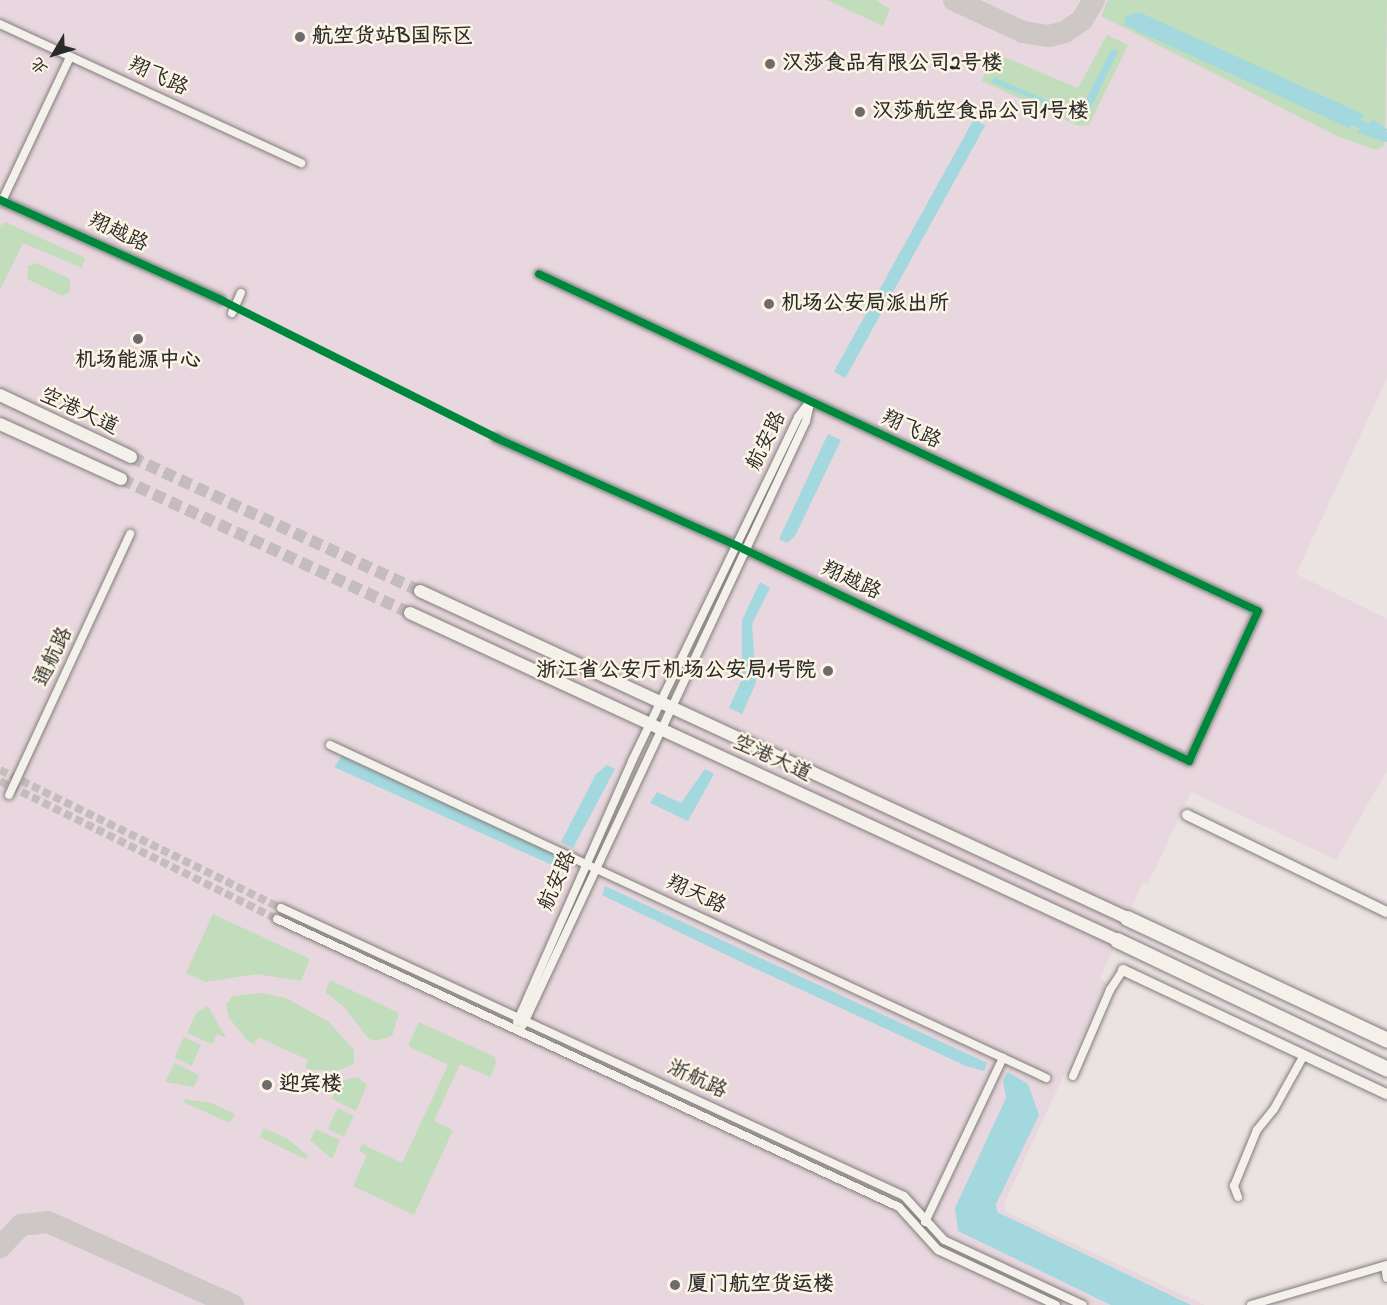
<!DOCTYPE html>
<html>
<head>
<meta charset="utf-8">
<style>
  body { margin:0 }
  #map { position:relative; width:1387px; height:1305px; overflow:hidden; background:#ebe2e2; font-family:"Indie Flower","LXGW WenKai TC",sans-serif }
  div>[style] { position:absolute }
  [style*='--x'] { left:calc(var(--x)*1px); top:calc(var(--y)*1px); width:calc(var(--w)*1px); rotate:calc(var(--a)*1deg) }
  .built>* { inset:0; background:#e8d7de }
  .green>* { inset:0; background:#c2ddbc; transform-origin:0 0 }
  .water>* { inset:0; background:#a2d8de; transform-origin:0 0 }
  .canal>* { height:9px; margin:-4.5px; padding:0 4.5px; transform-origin:4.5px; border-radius:4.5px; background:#a2d8de }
  .taxiway>* { height:22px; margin:-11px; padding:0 11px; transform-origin:11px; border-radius:11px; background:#cdc7c6 }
  .minor-tunnel>* { height:8px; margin-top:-4px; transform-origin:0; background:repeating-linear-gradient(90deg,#c5bdbd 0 8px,transparent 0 12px) }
  .secondary-tunnel>* { height:12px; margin-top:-6px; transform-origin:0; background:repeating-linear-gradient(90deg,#c5bdbd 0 12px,transparent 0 18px) }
  .roads { filter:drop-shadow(0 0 2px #817d7d) drop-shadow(0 0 2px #817d7d) }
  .minor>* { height:8px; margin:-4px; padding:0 4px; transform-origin:4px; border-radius:4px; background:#f4f0ea }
  .tertiary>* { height:10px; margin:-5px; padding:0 5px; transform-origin:5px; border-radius:5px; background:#f4f0ea }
  .secondary>* { height:12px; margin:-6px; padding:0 6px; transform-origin:6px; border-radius:6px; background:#f4f0ea }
  .motorway>* { height:15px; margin:-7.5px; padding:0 7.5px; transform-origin:7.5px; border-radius:7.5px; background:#f4f0ea }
  .cycleway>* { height:8px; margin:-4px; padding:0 4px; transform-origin:4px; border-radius:4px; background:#00873e }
  .dots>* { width:16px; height:16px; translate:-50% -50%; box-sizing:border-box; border:3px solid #fcf5e5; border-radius:50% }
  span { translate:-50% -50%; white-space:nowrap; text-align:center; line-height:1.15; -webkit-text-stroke:5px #fcf5e5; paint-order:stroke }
  .poi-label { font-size:21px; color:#2b2b2b; font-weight:700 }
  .left { translate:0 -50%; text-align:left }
  .right { translate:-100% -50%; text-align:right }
  .street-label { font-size:21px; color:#2b2b2b }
  .north { position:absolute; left:24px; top:24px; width:60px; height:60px; -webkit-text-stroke:4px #fcf5e5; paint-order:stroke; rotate:232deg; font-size:16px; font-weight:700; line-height:24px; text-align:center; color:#2b2b2b }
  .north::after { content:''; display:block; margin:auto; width:21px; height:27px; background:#2b2b2b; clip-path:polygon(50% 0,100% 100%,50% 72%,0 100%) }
</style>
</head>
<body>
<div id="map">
  <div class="built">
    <div style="clip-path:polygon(0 0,1387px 0,1387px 378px,1296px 574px,1387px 619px,1387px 770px,1336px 860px,1191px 792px,1148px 884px,1143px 882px,1100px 979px,1107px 982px,1004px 1204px,1006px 1212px,1205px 1305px,0 1305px)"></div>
  </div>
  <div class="green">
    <div style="clip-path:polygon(827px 0,876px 0,890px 9px,883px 26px)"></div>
    <div style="clip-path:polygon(1108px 0,1387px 0,1385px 145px,1376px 150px,1337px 136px,1101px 16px)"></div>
    <div style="clip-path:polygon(1107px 35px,1128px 45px,1089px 125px,1079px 126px,982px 81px,992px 52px,1078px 88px)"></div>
    <div style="clip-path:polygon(5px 222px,85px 258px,82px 268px,23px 243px,0 290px,0 226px)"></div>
    <div style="clip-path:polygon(36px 263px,70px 279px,70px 292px,62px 296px,27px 279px,28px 266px)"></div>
    <div style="clip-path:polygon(213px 914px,310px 959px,301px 981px,257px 974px,205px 982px,186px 973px)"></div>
    <div style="clip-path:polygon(330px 980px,399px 1013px,392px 1036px,375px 1041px,368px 1038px,344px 1007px,325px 992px)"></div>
    <div style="clip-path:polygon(261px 993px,286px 998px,329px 1022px,354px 1050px,354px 1064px,336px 1071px,313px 1070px,305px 1068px,308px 1060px,258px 1037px,254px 1045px,247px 1040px,229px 1018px,226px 1004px,233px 996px)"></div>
    <div style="clip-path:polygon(208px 1006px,226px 1038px,217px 1034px,212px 1044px,187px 1033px,196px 1013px)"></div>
    <div style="clip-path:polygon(419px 1022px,495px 1057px,496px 1064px,490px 1077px,460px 1064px,434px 1121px,453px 1130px,414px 1215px,353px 1186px,367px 1155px,359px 1151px,362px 1144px,402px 1163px,448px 1065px,408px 1046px)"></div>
    <div style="left:184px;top:1037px;width:19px;height:23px;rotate:25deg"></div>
    <div style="clip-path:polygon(175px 1063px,199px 1075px,194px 1087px,165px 1082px)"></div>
    <div style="clip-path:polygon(358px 1077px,367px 1085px,356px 1111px,332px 1099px,336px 1089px,325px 1084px)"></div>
    <div style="clip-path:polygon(183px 1099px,211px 1103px,235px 1114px,230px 1123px,185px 1103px)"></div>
    <div style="left:338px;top:1108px;width:18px;height:23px;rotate:27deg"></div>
    <div style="clip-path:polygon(264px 1128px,288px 1139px,309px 1157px,305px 1159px,260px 1137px)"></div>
    <div style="clip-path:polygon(316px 1129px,340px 1140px,332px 1159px,310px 1140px)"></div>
  </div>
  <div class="water">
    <div style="clip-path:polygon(1139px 12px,1365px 115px,1349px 128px,1124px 25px,1125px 17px)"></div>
    <div style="clip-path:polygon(1112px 49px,1118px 51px,1089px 112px,1081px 119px,991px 82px,994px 77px,1078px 114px)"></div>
    <div style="left:974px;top:119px;width:13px;height:289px;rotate:29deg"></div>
    <div style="clip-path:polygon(1373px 120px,1387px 129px,1384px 142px,1356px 132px)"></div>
    <div style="clip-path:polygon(828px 434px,841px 440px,795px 536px,787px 543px,779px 539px)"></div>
    <div style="clip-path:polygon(760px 582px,770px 588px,752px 624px,756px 683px,742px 714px,729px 708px,742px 679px,742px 620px)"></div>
    <div style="clip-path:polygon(342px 756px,569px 861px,570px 873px,334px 767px)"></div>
    <div style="clip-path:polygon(607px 765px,615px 769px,573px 848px,561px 842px,596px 774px)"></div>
    <div style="clip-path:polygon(705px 769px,714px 774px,688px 821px,650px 803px,657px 792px,681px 803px)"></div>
    <div style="clip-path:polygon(605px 886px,987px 1063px,986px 1066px,984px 1071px,966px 1066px,737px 960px,602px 895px)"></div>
    <div style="clip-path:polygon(1008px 1072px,1028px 1084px,1039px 1115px,996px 1204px,997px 1212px,1191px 1305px,1111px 1305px,958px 1231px,955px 1208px,1006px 1098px,1003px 1080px)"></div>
  </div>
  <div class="canal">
    <div style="--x:1346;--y:117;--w:46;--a:26"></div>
  </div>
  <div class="taxiway">
    <div style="--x:954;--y:0;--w:76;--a:24.9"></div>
    <div style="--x:1023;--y:32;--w:26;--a:9"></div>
    <div style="--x:1049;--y:36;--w:16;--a:-14"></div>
    <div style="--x:1065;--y:32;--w:21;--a:-35"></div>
    <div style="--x:1082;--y:20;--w:23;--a:-59"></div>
    <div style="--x:0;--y:1247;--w:30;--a:-46"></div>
    <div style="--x:21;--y:1225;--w:27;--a:-6"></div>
    <div style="--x:48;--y:1222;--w:203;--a:24.2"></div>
  </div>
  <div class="minor-tunnel">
    <div style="--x:221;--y:300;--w:308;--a:26.6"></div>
    <div style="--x:0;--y:770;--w:313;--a:26.2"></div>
    <div style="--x:0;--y:781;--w:309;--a:26.5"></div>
  </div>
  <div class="secondary-tunnel">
    <div style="--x:131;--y:457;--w:319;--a:24.9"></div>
    <div style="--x:121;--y:479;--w:319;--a:24.9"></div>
  </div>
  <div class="roads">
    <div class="minor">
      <div style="--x:0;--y:24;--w:332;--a:24.8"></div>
      <div style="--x:0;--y:200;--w:243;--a:24.3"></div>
      <div style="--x:2;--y:201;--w:159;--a:-64.7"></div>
      <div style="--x:232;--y:313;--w:22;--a:-66"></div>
      <div style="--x:496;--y:438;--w:264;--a:24.1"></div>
      <div style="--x:737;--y:546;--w:501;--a:25.44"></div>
      <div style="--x:1189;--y:761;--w:165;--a:-65.3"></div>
      <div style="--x:1258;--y:611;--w:794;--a:-154.89"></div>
      <div style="--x:330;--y:745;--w:790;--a:24.94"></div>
      <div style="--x:9;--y:795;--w:288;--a:-65.1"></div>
      <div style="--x:281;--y:908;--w:686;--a:24.81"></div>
      <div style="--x:904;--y:1196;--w:59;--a:47.7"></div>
      <div style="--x:944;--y:1240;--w:153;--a:25.1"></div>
      <div style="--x:277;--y:919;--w:685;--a:24.85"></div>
      <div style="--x:899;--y:1207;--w:58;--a:47.8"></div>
      <div style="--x:938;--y:1250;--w:130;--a:25"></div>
      <div style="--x:517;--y:1022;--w:285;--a:-66.2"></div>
      <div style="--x:632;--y:761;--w:382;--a:-64.2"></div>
      <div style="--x:798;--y:417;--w:18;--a:-52"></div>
      <div style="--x:523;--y:1025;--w:667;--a:-64.89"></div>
      <div style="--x:806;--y:421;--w:18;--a:-77"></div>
      <div style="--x:1073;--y:1076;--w:94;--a:-66.7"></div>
      <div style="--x:1110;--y:990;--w:24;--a:-57"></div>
      <div style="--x:1238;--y:1197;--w:12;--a:-110"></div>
      <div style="--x:1234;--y:1186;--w:61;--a:-67.7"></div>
      <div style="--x:1257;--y:1130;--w:27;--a:-51"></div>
      <div style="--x:1274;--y:1109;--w:62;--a:-60.9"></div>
      <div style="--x:925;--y:1222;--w:182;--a:-64.6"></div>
      <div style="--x:1385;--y:1266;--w:12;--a:81"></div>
      <div style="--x:1251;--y:1305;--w:142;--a:-16.4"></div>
    </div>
    <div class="tertiary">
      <div style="--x:1187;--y:815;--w:222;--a:25.9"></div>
      <div style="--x:1123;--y:970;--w:292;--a:25.2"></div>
    </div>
    <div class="secondary">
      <div style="--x:0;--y:395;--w:145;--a:25.3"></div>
      <div style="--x:0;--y:424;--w:133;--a:24.4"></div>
      <div style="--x:420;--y:591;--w:779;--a:24.82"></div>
      <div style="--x:410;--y:613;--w:779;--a:24.82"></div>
    </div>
    <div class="motorway">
      <div style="--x:1127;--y:918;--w:287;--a:25.1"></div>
      <div style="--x:1117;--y:940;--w:299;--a:25.5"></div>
    </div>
  </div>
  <div class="cycleway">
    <div style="--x:0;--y:200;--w:243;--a:24.3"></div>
    <div style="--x:221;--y:300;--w:308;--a:26.6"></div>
    <div style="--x:496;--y:438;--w:264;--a:24.1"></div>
    <div style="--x:737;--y:546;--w:501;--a:25.44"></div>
    <div style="--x:1189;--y:761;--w:165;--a:-65.3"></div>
    <div style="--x:1258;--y:611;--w:794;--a:-154.89"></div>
  </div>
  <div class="dots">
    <div style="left:300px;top:37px;background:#6e6b6b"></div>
    <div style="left:770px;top:64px;background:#6e6b6b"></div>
    <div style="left:860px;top:112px;background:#6e6b6b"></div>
    <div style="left:769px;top:304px;background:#6e6b6b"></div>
    <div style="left:138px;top:339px;background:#6e6b6b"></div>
    <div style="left:828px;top:671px;background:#6e6b6b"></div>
    <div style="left:267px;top:1085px;background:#6e6b6b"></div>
    <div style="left:675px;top:1285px;background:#6e6b6b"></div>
  </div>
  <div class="poi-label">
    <span class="left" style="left:312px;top:37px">航空货站B国际区</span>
    <span class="left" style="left:782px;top:64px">汉莎食品有限公司2号楼</span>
    <span class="left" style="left:872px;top:112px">汉莎航空食品公司1号楼</span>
    <span class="left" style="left:781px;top:304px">机场公安局派出所</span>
    <span style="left:138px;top:361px">机场能源中心</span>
    <span class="right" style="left:816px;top:671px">浙江省公安厅机场公安局1号院</span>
    <span class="left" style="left:279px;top:1085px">迎宾楼</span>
    <span class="left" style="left:687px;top:1285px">厦门航空货运楼</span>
  </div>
  <div class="street-label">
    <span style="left:158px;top:77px;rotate:25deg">翔飞路</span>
    <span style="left:118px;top:233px;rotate:25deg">翔越路</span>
    <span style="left:79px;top:412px;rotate:25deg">空港大道</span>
    <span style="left:911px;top:430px;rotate:25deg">翔飞路</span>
    <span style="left:767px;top:441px;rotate:-64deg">航安路</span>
    <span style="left:851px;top:581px;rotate:25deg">翔越路</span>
    <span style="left:54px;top:657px;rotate:-65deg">通航路</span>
    <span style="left:772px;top:759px;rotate:25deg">空港大道</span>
    <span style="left:558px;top:881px;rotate:-66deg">航安路</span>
    <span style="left:696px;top:895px;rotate:25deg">翔天路</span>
    <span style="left:697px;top:1080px;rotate:25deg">浙航路</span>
  </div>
  <div class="north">北</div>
</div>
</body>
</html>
